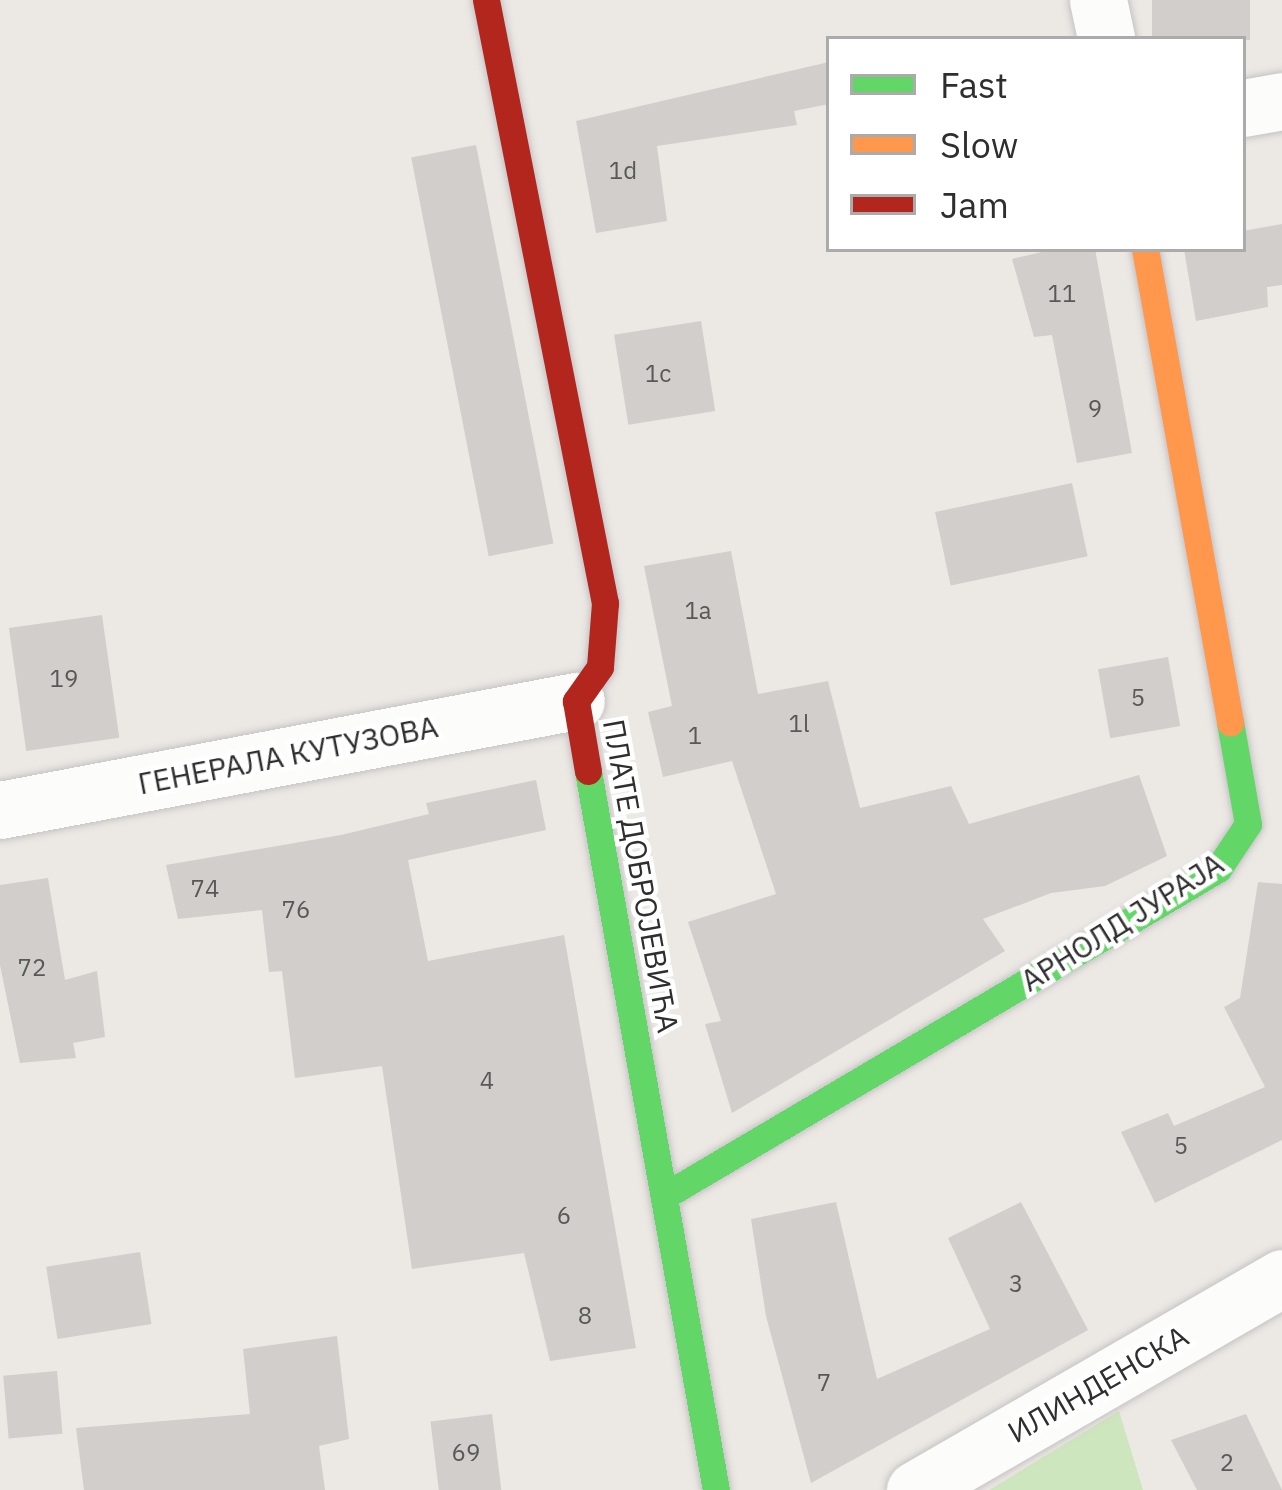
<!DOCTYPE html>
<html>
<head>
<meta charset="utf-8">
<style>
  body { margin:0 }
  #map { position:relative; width:1282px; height:1490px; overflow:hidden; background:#ece8e4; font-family:"IBM Plex Sans",sans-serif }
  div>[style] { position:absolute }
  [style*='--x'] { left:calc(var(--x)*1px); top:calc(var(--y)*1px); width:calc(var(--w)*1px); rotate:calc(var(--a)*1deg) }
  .green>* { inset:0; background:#cee6be }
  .building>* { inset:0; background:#d1cecb; transform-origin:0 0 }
  .roads { filter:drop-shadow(0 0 3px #c5c4c5) drop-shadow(0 0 3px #c5c4c5) }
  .street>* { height:57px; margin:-28.5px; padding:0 28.5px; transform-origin:28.5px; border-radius:28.5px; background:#fcfcfb }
  .fast>* { height:27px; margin:-13.5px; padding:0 13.5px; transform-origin:13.5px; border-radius:13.5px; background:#63d668 }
  .slow>* { height:27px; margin:-13.5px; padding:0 13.5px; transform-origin:13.5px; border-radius:13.5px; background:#ff974d }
  .jam>* { height:27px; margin:-13.5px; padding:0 13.5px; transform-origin:13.5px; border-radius:13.5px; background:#b3261e }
  span { translate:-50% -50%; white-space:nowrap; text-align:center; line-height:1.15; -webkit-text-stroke:9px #fff; paint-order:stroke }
  .number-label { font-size:24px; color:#585857 }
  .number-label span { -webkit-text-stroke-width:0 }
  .street-label { font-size:30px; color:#2e2e2e }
  .legend { position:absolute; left:826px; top:36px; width:420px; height:216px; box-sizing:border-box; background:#fff; border:3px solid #ababab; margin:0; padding:15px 21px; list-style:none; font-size:36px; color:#2e2e2e }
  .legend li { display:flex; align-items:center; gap:24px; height:60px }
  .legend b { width:60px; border:3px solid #ababab }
</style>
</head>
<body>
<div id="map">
  <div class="green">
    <div style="clip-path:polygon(1119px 1411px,1143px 1490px,989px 1490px)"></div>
  </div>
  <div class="building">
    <div style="left:1152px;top:0;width:98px;height:40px"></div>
    <div style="clip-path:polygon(829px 62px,829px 104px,794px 111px,797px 125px,657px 146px,667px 221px,596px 233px,576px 121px)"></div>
    <div style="left:476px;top:145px;width:406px;height:66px;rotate:79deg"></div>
    <div style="clip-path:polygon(1282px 224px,1282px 285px,1267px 287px,1268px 307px,1196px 321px,1184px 249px,1243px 249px,1243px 231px)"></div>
    <div style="clip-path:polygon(1055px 249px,1095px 249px,1132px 453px,1077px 463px,1052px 335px,1034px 337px,1012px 259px)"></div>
    <div style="left:701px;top:321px;width:91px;height:88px;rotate:81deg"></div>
    <div style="left:1072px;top:483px;width:75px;height:140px;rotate:78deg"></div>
    <div style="clip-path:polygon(731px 551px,758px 694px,828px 681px,860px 808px,951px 786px,969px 824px,1139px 775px,1167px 856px,1105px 886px,1051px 893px,983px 919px,1005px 951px,732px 1113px,705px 1024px,721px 1021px,688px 922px,776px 894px,732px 761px,663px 777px,648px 712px,672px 706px,644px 566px)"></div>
    <div style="left:102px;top:615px;width:124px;height:94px;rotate:82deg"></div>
    <div style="left:1168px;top:657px;width:70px;height:71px;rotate:80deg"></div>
    <div style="clip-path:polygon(536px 780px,546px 830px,408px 860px,428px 961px,564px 935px,636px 1348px,550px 1361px,524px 1253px,412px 1269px,382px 1066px,295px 1078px,282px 971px,269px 972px,262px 910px,178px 919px,166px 865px,341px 835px,429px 814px,426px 803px)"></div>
    <div style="clip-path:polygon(48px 878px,65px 980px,97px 971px,105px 1037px,73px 1043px,76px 1058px,20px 1063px,0 965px,0 885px)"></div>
    <div style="clip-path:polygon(1258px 882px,1282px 884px,1282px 1140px,1155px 1203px,1121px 1132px,1168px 1113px,1174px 1126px,1265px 1087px,1224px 1007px,1240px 998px)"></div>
    <div style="clip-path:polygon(836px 1202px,877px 1379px,990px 1329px,948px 1238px,1021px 1202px,1088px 1330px,811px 1483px,766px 1316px,751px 1219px)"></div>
    <div style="left:140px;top:1252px;width:73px;height:95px;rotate:81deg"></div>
    <div style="clip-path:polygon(337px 1336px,349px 1439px,319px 1446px,325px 1490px,84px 1490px,76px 1428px,250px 1414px,243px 1349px)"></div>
    <div style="left:57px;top:1371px;width:63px;height:54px;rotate:85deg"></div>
    <div style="left:492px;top:1414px;width:77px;height:62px;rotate:83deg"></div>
    <div style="clip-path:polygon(1246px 1414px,1282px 1490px,1197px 1490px,1171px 1440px)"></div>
  </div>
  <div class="roads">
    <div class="street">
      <div style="--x:1098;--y:0;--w:40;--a:78"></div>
      <div style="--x:1243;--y:108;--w:40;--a:-10"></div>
      <div style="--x:0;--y:810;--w:586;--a:-10.72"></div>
      <div style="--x:915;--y:1490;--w:424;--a:-30"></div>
    </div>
    <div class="fast">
      <div style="--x:588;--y:771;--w:730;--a:79.91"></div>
      <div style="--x:666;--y:1195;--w:641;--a:-30.57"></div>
      <div style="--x:1218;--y:869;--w:54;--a:-56.3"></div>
      <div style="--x:1248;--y:824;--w:104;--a:-100"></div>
    </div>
    <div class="slow">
      <div style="--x:1145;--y:249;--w:481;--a:79.8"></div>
    </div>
    <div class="jam">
      <div style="--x:486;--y:0;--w:615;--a:78.84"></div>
      <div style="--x:605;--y:603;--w:64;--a:94.5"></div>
      <div style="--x:600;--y:667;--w:42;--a:125.2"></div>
      <div style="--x:576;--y:701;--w:71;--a:80.3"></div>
    </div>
  </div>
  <div class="number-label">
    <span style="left:623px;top:171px">1d</span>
    <span style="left:1062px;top:294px">11</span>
    <span style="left:658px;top:374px">1c</span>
    <span style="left:1095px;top:409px">9</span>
    <span style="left:698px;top:611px">1a</span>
    <span style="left:64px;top:679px">19</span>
    <span style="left:1138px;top:698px">5</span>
    <span style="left:799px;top:724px">1l</span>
    <span style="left:695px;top:736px">1</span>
    <span style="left:205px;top:889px">74</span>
    <span style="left:296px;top:910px">76</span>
    <span style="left:32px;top:968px">72</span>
    <span style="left:487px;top:1081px">4</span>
    <span style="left:1181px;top:1146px">5</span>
    <span style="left:564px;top:1216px">6</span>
    <span style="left:1016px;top:1284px">3</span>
    <span style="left:585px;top:1316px">8</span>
    <span style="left:824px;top:1383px">7</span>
    <span style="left:466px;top:1453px">69</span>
    <span style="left:1227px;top:1463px">2</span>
  </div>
  <div class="street-label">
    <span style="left:288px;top:755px;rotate:-11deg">ГЕНЕРАЛА КУТУЗОВА</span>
    <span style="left:641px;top:876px;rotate:80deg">ПЛАТЕ ДОБРОЈЕВИЋА</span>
    <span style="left:1122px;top:922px;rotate:-32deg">АРНОЛД ЈУРАЈА</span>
    <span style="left:1098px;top:1384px;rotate:-30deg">ИЛИНДЕНСКА</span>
  </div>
  <ul class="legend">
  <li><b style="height:15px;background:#63d668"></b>Fast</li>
  <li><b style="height:15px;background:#ff974d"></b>Slow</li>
  <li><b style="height:15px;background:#b3261e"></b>Jam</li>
  </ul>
</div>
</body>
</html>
